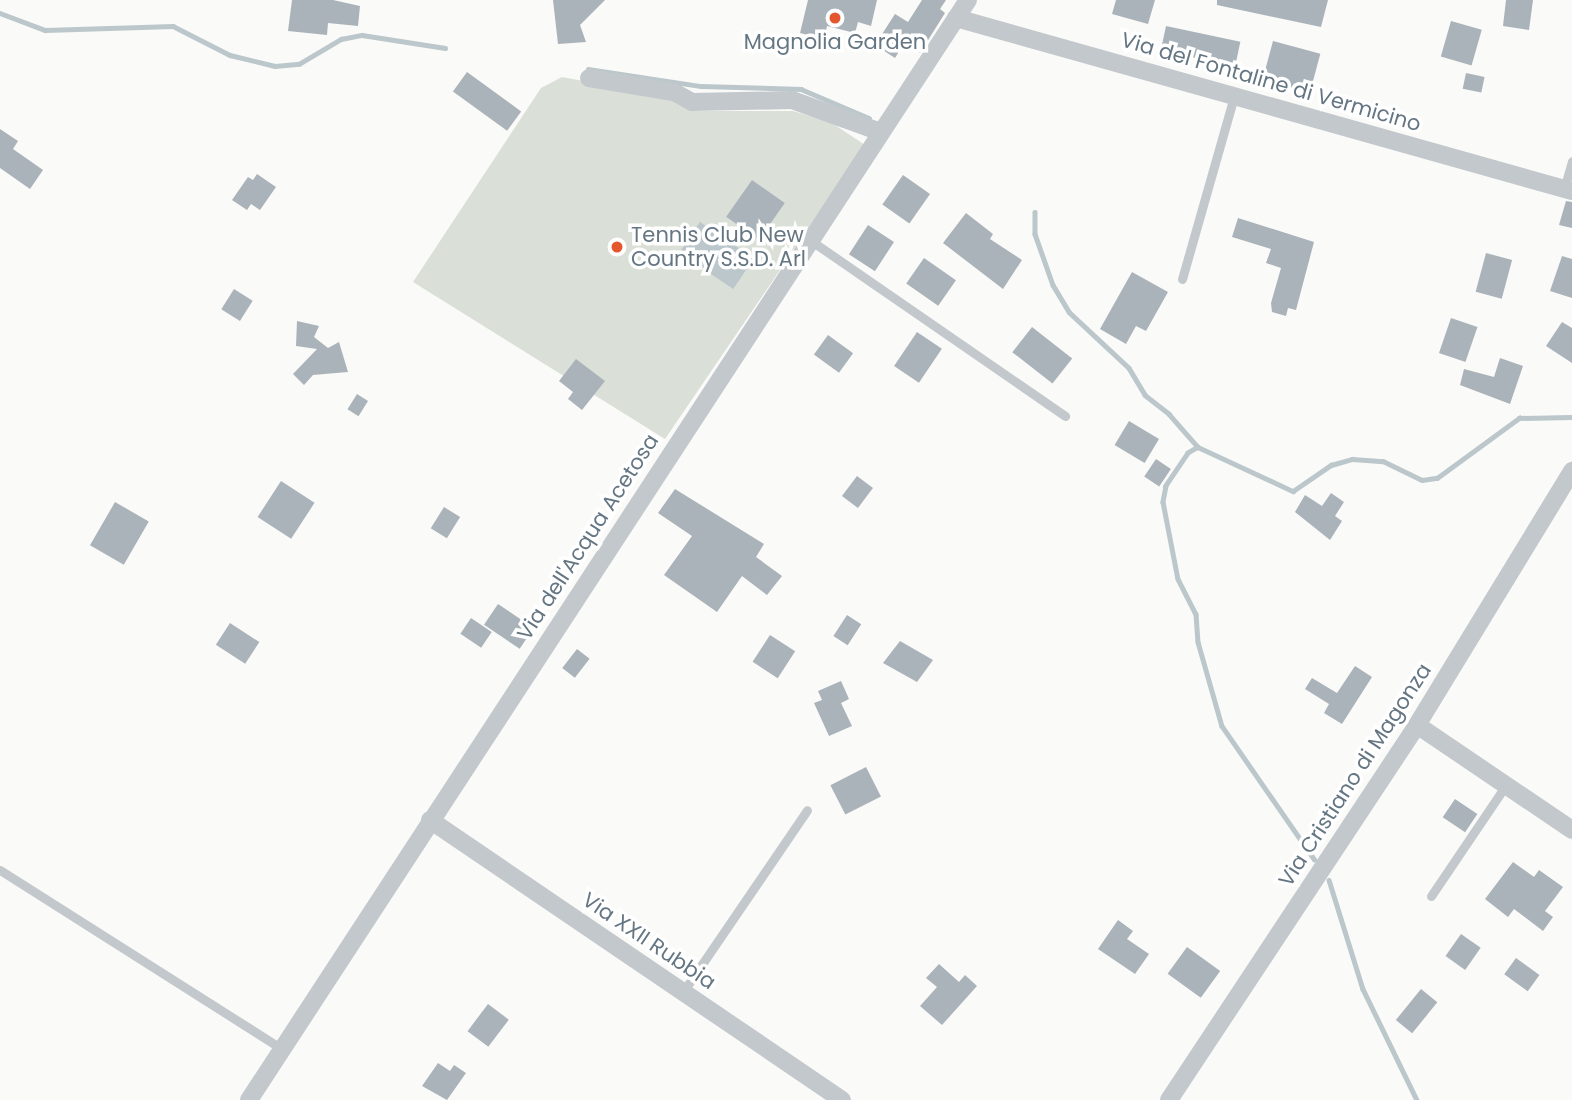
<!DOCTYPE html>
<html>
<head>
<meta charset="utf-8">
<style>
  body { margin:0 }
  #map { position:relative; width:1572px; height:1100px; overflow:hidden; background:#fafaf8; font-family:Poppins,sans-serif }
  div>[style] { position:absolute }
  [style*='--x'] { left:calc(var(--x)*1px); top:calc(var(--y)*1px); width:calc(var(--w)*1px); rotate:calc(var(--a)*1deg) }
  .green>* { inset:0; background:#dadfd7 }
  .water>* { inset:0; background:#bbc7cb; transform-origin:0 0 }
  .stream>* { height:4.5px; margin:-2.25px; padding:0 2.25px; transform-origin:2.25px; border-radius:2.25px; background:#bbc7cb }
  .building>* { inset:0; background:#aab3b9; transform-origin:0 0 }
  .service>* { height:9px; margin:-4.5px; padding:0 4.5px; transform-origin:4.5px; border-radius:4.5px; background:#c3c8cc }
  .minor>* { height:18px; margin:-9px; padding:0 9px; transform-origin:9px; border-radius:9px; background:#c3c8cc }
  .dots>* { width:19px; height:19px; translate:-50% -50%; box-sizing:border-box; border:4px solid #fff; border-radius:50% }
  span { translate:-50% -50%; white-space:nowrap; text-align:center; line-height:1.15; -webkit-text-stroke:7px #fff; paint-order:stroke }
  .poi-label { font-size:21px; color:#657683 }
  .left { translate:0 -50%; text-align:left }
  .street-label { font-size:21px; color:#657683 }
</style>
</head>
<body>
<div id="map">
  <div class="green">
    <div style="clip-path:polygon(562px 77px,667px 97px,696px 111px,793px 111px,832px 123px,865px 145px,665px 439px,413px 282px,541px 88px)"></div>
  </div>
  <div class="water">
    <div style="left:700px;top:222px;width:65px;height:37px;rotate:34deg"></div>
  </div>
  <div class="stream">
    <div style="--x:0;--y:13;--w:48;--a:20.7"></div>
    <div style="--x:45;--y:30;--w:128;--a:-1.8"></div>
    <div style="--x:173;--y:26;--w:64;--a:27"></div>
    <div style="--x:230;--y:55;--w:46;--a:13.7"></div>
    <div style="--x:275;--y:66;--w:24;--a:-5"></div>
    <div style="--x:299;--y:64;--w:49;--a:-30.8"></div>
    <div style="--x:341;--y:39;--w:21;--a:-11"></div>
    <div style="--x:362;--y:35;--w:84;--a:8.9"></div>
    <div style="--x:588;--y:69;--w:114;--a:8.6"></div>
    <div style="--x:701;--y:86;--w:100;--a:1.7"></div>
    <div style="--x:801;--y:89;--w:74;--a:23.1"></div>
    <div style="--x:1035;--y:212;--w:22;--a:90"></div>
    <div style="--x:1035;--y:234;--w:54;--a:70.6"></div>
    <div style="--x:1053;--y:285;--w:31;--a:59"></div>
    <div style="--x:1069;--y:312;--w:82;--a:43"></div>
    <div style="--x:1129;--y:368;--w:31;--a:59"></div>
    <div style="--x:1145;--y:395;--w:31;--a:38"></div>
    <div style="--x:1169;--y:414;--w:44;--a:48.7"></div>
    <div style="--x:1198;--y:447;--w:105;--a:24.9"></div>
    <div style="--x:1293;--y:491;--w:46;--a:-34.4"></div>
    <div style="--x:1331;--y:465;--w:22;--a:-16"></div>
    <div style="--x:1352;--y:459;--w:31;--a:4"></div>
    <div style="--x:1383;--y:461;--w:43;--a:26"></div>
    <div style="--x:1422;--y:480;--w:15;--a:-8"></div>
    <div style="--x:1437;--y:478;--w:102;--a:-36.2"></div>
    <div style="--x:1519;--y:418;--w:53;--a:-1.1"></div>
    <div style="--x:1198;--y:447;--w:12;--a:149"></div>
    <div style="--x:1188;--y:453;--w:40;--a:124"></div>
    <div style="--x:1166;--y:486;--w:16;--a:101"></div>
    <div style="--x:1163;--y:502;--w:78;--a:79"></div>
    <div style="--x:1178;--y:579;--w:39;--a:63"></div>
    <div style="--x:1196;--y:614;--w:28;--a:86"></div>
    <div style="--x:1198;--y:642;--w:87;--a:74.1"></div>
    <div style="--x:1222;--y:726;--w:162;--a:55.3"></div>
    <div style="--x:1329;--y:880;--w:114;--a:72.7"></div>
    <div style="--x:1363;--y:989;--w:123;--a:64.1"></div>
  </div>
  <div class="building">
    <div style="clip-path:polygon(292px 0,333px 0,360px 6px,358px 26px,328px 23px,327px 35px,288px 31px)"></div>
    <div style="clip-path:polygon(553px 0,605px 0,580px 25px,586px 42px,558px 44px)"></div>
    <div style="clip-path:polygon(808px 0,877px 0,871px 26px,858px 22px,855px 33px,827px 26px,824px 39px,800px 33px)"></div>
    <div style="clip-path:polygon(922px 0,946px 0,940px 9px,945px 13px,920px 53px,904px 43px,895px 58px,875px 45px,895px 14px,908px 22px)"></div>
    <div style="clip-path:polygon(1116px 0,1155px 0,1148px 24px,1112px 14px)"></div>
    <div style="clip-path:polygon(1217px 0,1328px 0,1321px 27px,1217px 5px)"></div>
    <div style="clip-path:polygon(1506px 0,1533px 0,1529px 30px,1503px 26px)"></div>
    <div style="left:1451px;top:21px;width:32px;height:37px;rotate:16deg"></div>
    <div style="left:1166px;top:26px;width:76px;height:25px;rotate:12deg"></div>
    <div style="left:1273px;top:41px;width:49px;height:41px;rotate:15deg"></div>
    <div style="left:467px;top:72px;width:67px;height:24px;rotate:36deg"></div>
    <div style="left:1466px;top:73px;width:19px;height:16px;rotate:12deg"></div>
    <div style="clip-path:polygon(0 129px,18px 141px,13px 149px,43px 170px,30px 189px,0 168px)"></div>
    <div style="clip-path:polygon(257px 174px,276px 187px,260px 210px,251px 204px,247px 210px,232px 200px,248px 177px,253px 180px)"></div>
    <div style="left:903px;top:175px;width:33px;height:36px;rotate:35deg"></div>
    <div style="left:752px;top:180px;width:40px;height:45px;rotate:35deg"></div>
    <div style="clip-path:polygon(1566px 201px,1572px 202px,1572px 228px,1559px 225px)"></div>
    <div style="clip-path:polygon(966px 213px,993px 234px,990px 239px,1022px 260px,1003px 289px,943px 243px)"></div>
    <div style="clip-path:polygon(1238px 218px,1314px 242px,1296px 310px,1288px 308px,1286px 316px,1272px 312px,1271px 303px,1281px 268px,1266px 263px,1271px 249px,1232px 237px)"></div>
    <div style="left:868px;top:225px;width:31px;height:35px;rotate:33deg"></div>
    <div style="left:1486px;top:253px;width:27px;height:40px;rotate:15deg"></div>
    <div style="clip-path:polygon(1562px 256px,1572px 259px,1572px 298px,1550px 291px)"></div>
    <div style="left:924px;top:258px;width:39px;height:31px;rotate:35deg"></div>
    <div style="clip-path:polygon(1132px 272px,1168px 292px,1146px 331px,1136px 326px,1126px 344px,1100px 329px)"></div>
    <div style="left:234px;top:289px;width:22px;height:24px;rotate:32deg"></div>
    <div style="left:1451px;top:318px;width:28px;height:37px;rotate:19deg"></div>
    <div style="clip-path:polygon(297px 321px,319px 326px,314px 337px,328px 348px,339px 342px,348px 372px,313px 375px,304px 385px,293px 374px,317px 349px,296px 346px)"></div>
    <div style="clip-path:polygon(1562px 322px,1572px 328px,1572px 363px,1546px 346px)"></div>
    <div style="left:1032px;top:327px;width:51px;height:32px;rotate:38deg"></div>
    <div style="left:917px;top:332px;width:30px;height:41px;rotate:34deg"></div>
    <div style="left:828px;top:335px;width:31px;height:24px;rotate:36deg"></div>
    <div style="clip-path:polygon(1500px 358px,1523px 366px,1510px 404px,1460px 385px,1464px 369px,1494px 377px)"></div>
    <div style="clip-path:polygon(576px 359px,605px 381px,582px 410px,568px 399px,573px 392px,559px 381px)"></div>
    <div style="left:357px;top:394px;width:13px;height:18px;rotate:32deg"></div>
    <div style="left:1129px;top:421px;width:35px;height:28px;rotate:31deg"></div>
    <div style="left:1156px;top:459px;width:18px;height:21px;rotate:34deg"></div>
    <div style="left:857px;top:476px;width:20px;height:25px;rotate:37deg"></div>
    <div style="left:281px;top:481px;width:40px;height:43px;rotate:33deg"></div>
    <div style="clip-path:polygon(675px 489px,764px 544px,756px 557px,782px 576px,767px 595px,742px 576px,717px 612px,664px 575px,692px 536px,658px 513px)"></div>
    <div style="clip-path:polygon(1331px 493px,1344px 502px,1335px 516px,1342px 521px,1330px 540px,1295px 512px,1305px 495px,1322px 506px)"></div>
    <div style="left:115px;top:502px;width:39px;height:50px;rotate:30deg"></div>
    <div style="left:444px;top:507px;width:19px;height:25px;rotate:32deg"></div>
    <div style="left:498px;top:604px;width:43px;height:25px;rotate:34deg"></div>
    <div style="left:847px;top:615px;width:17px;height:25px;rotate:33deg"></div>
    <div style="left:471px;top:618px;width:25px;height:19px;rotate:34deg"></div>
    <div style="left:230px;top:623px;width:35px;height:26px;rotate:33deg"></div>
    <div style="left:770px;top:635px;width:30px;height:32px;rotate:33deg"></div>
    <div style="clip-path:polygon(900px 641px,933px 660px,917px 682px,883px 663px)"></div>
    <div style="left:577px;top:649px;width:16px;height:24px;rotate:38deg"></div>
    <div style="clip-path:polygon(1355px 666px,1372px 677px,1342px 724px,1324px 713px,1329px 704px,1305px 689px,1312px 678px,1337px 693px)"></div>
    <div style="clip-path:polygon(841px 681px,849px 699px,841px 703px,852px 726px,829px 736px,814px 703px,822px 700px,818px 691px)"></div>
    <div style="left:866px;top:767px;width:33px;height:40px;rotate:63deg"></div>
    <div style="left:1455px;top:799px;width:27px;height:22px;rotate:34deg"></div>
    <div style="clip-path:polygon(1513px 862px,1534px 877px,1539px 870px,1563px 887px,1545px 911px,1553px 917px,1543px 931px,1514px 909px,1508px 917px,1485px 899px)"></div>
    <div style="clip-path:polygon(1118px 920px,1133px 931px,1127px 939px,1149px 954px,1135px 974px,1098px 949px)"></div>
    <div style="left:1461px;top:934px;width:24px;height:27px;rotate:35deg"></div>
    <div style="left:1187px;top:947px;width:41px;height:33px;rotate:36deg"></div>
    <div style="left:1516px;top:958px;width:29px;height:20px;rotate:36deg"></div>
    <div style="clip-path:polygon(939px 964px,959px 982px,965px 975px,977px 986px,942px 1025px,920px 1006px,937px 987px,926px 978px)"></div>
    <div style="left:1421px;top:989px;width:21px;height:40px;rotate:39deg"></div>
    <div style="left:488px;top:1004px;width:26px;height:34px;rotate:37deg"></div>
    <div style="clip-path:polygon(438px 1063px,450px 1071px,454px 1065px,466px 1073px,447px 1100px,422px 1086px)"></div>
  </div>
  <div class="service">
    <div style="--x:1564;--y:189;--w:29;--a:-74"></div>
    <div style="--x:810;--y:240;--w:310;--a:34.6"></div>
    <div style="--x:1182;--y:279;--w:190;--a:-74.1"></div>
    <div style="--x:0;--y:870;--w:334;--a:32.4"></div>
    <div style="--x:1431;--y:896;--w:134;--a:-56"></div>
    <div style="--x:683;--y:992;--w:220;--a:-55.7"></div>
  </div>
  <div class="minor">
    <div style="--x:956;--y:18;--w:640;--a:15.69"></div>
    <div style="--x:589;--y:78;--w:86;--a:9.4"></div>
    <div style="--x:674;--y:92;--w:21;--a:29"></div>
    <div style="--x:692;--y:102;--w:100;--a:-1.1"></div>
    <div style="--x:792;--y:100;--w:95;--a:19.8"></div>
    <div style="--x:1417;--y:725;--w:187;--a:34.1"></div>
    <div style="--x:430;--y:820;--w:498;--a:34.2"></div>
    <div style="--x:249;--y:1100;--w:1314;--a:-56.83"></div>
    <div style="--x:1169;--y:1100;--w:450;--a:-56.5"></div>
    <div style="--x:1417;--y:725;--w:298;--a:-58.6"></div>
  </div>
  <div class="dots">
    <div style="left:835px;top:18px;background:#e4572e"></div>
    <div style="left:617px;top:247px;background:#e4572e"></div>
  </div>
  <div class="poi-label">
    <span style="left:835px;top:42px">Magnolia Garden</span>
    <span class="left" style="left:631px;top:247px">Tennis Club New<br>Country S.S.D. Arl</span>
  </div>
  <div class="street-label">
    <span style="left:1271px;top:82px;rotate:16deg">Via del Fontaline di Vermicino</span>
    <span style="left:588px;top:537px;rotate:-57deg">Via dell'Acqua Acetosa</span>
    <span style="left:1355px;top:775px;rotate:-57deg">Via Cristiano di Magonza</span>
    <span style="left:649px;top:941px;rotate:34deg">Via XXII Rubbia</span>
  </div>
</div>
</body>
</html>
